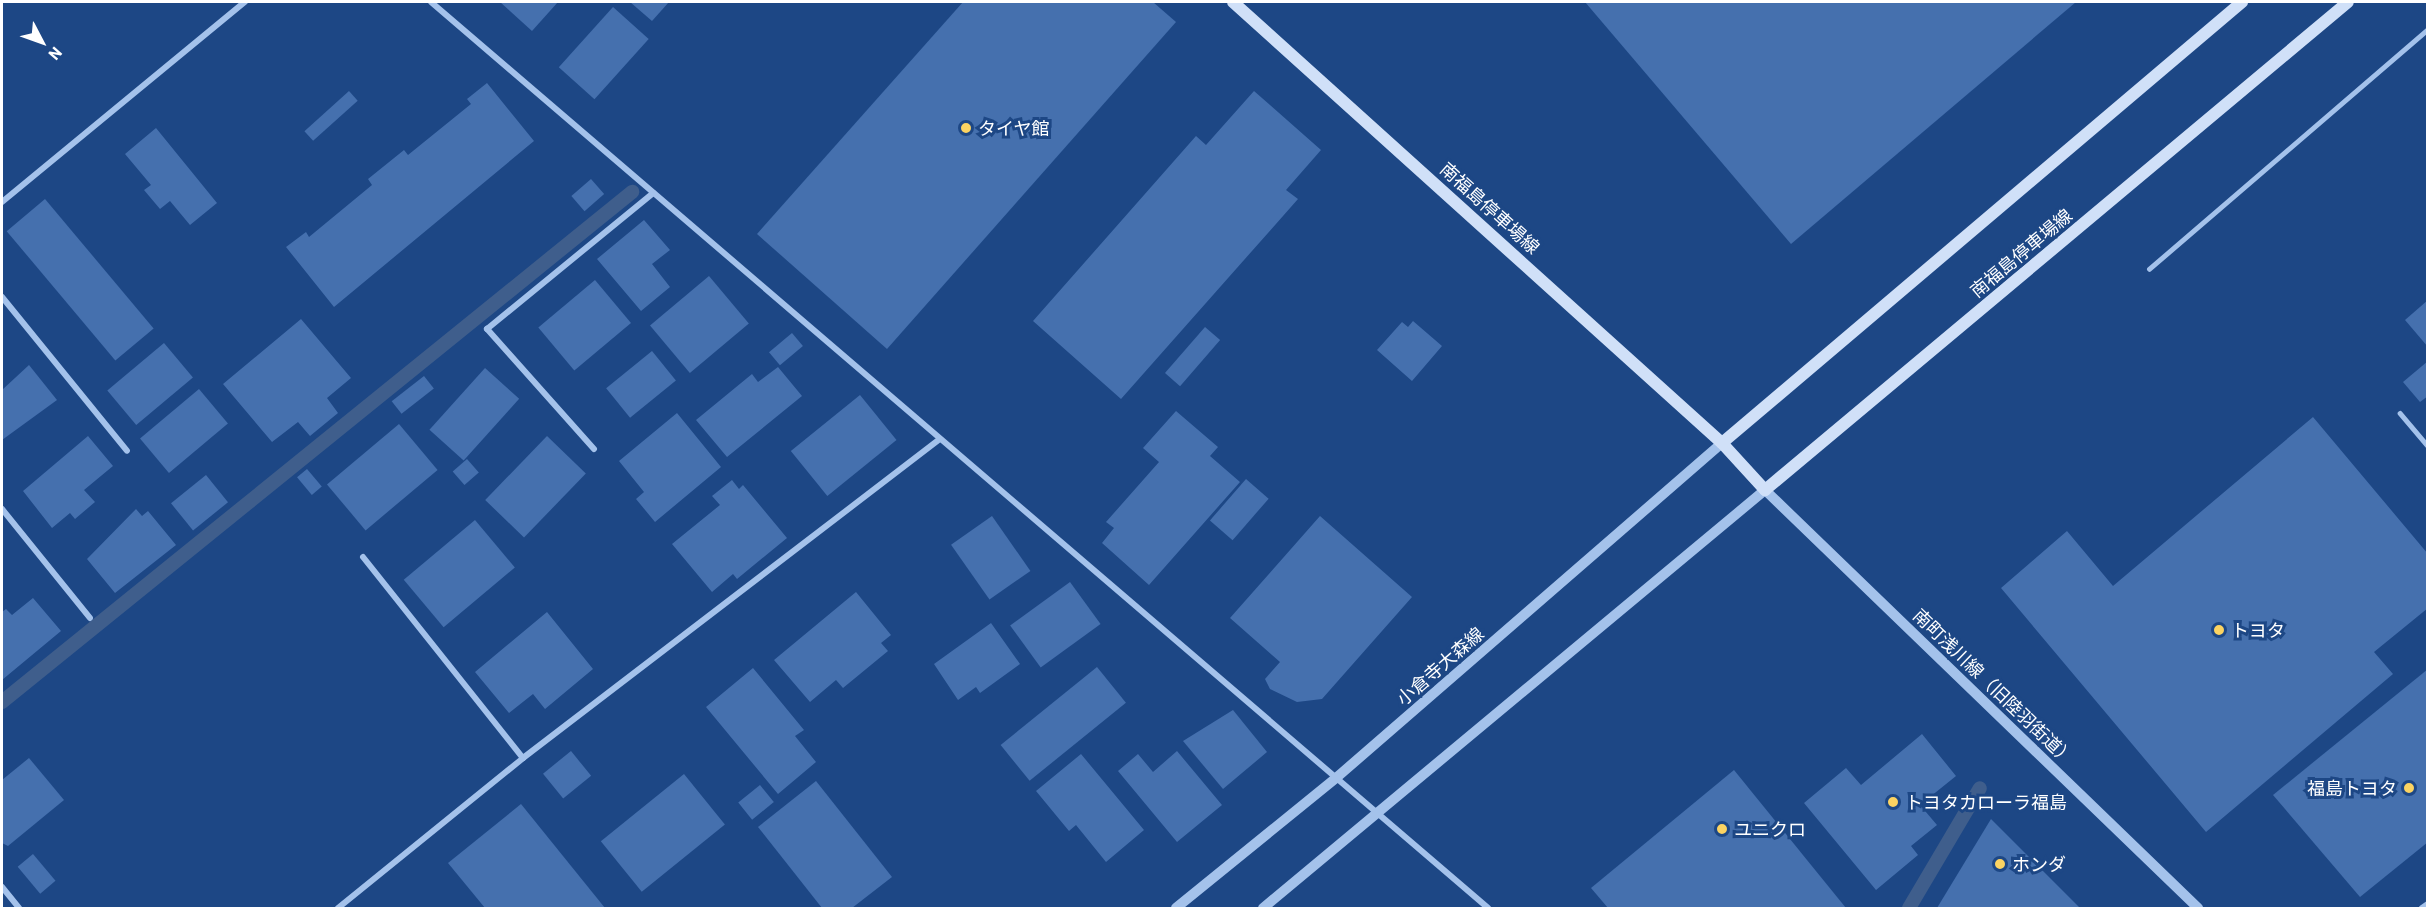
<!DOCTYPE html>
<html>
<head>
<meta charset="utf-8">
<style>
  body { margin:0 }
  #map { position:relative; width:2429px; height:910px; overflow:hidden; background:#1d4785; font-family:Barlow,"Noto Sans JP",sans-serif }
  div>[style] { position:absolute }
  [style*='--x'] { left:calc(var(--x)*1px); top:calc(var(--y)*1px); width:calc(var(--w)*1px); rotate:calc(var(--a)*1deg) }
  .stream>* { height:14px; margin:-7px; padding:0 7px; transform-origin:7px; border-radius:7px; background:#3f5e8c }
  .building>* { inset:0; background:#4570ae; transform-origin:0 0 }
  .service>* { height:4.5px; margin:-2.25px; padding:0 2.25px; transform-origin:2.25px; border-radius:2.25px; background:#a4c2eb }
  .minor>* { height:6px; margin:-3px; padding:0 3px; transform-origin:3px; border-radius:3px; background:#a4c2eb }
  .tertiary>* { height:10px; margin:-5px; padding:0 5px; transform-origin:5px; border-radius:5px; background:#a4c2eb }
  .secondary>* { height:12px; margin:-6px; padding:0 6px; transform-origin:6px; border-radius:6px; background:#d0e0f8 }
  .dots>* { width:16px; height:16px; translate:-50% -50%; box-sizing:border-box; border:3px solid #1d4785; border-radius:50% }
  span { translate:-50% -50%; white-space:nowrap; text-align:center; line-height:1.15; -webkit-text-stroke:6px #1d4785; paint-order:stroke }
  .poi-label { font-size:18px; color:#fff }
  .left { translate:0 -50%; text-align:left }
  .right { translate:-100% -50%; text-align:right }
  .street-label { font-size:18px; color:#fff }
  .frame { position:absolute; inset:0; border:3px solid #fff; pointer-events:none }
  .north { position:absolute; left:12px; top:12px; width:60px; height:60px; -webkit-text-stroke:4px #1d4785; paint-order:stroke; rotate:131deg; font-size:16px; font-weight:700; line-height:24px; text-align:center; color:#fff }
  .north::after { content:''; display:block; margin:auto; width:21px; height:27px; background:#fff; clip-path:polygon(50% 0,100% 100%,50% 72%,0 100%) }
</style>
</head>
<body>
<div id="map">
  <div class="stream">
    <div style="--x:2;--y:702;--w:811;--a:-38.99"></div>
    <div style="--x:1909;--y:908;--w:139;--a:-59.4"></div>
  </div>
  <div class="building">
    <div style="clip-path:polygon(500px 2px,558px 2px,532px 31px)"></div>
    <div style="clip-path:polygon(630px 2px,669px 2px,652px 21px)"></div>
    <div style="clip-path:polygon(963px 2px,1153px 2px,1176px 22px,887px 349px,757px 234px)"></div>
    <div style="clip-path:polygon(1585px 2px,2076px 2px,1791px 244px)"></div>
    <div style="left:613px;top:7px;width:48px;height:81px;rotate:42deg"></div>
    <div style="clip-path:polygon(487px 83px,534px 141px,334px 307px,286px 247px,306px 232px,309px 237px,372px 185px,368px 179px,404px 150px,408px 155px,471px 104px,467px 99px)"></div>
    <div style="left:349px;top:91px;width:13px;height:60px;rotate:48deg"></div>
    <div style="clip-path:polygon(1254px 91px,1321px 150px,1286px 190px,1298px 199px,1121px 399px,1033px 321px,1196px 136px,1206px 145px)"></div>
    <div style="clip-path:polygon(156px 128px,217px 203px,190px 225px,170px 201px,160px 209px,144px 190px,151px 185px,125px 154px)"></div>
    <div style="left:591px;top:179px;width:20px;height:26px;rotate:49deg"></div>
    <div style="left:45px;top:199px;width:169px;height:50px;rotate:50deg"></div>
    <div style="clip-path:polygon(644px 220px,670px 250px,652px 264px,670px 287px,641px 311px,597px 259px)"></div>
    <div style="left:709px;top:276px;width:62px;height:77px;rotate:50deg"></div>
    <div style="left:595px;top:280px;width:56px;height:74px;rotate:50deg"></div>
    <div style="clip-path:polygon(2428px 300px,2428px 347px,2405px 320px)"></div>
    <div style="clip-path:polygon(301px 319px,351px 378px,327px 398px,338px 413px,310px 436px,298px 422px,272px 442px,223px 384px)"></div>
    <div style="clip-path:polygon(1413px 321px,1442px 346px,1412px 381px,1377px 350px,1402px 322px,1408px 327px)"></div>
    <div style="left:1205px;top:327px;width:20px;height:61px;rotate:41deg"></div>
    <div style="left:792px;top:333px;width:17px;height:30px;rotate:50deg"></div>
    <div style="left:164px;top:343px;width:45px;height:74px;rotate:50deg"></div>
    <div style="left:652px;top:351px;width:38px;height:59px;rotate:51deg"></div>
    <div style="clip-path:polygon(2428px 361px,2428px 396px,2420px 402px,2403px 382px)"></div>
    <div style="clip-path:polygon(29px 365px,57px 400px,2px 440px,2px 390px)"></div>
    <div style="clip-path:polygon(778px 367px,802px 396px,727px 457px,696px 420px,752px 374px,758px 382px)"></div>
    <div style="left:485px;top:368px;width:46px;height:83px;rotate:42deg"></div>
    <div style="left:424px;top:376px;width:16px;height:41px;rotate:52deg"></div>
    <div style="left:199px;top:389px;width:45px;height:77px;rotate:50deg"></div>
    <div style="left:860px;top:395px;width:58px;height:89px;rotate:51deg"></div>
    <div style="clip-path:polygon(1176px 411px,1218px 447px,1210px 456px,1240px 482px,1149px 585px,1102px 543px,1114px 528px,1106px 522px,1159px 462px,1143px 448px)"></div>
    <div style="clip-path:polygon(677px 413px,721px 467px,655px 522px,636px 499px,644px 492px,619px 461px)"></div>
    <div style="clip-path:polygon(2313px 417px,2428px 554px,2428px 608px,2374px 652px,2393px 674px,2206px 832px,2001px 588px,2067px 531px,2113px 586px)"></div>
    <div style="left:399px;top:424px;width:60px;height:94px;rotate:50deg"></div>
    <div style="clip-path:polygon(88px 436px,113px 466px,84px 490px,95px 502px,75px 519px,70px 513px,52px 528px,23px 491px)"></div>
    <div style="left:547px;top:436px;width:54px;height:89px;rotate:44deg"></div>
    <div style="left:467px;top:459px;width:18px;height:19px;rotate:49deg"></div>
    <div style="left:307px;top:469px;width:23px;height:13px;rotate:50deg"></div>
    <div style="left:206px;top:475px;width:35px;height:45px;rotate:51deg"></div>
    <div style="left:1246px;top:479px;width:30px;height:55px;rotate:41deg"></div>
    <div style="clip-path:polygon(732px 480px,739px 489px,743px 485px,787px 538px,737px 579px,733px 574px,712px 592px,672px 544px,720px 505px,712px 496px)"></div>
    <div style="clip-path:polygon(136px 509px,142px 516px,148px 511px,176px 545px,115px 593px,87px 559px)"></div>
    <div style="left:992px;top:516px;width:67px;height:50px;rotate:55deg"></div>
    <div style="clip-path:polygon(1320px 516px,1412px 597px,1322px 699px,1297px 702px,1270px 689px,1265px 679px,1280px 662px,1230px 618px)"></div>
    <div style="left:475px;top:520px;width:62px;height:93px;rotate:50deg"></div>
    <div style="left:1070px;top:582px;width:52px;height:74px;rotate:54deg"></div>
    <div style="clip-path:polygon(856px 592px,891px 635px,881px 643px,888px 651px,843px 688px,836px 680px,810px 702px,774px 660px)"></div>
    <div style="clip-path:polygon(33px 598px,61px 631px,2px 680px,2px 612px,6px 609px,12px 615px)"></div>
    <div style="clip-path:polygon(547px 612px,593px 669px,545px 709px,533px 694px,509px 713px,475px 672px)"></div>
    <div style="clip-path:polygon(991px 623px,1020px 664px,980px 693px,976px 687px,958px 700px,934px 664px)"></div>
    <div style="left:1097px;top:667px;width:46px;height:124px;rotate:51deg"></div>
    <div style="clip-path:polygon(753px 668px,804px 730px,795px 736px,816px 762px,778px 794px,706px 707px)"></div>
    <div style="clip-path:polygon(2428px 669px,2428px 842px,2360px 897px,2273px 795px)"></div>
    <div style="clip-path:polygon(1233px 710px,1267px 752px,1223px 789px,1183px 741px)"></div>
    <div style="clip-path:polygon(1922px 734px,1956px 776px,1920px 805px,1937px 825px,1911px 846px,1918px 855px,1876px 890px,1804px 803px,1846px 768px,1861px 785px)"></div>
    <div style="left:571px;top:751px;width:32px;height:36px;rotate:51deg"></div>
    <div style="clip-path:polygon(1177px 751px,1222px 805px,1177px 842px,1118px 771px,1138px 754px,1153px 772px)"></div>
    <div style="clip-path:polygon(1081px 754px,1144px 830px,1106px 862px,1076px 825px,1069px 831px,1036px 791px)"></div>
    <div style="clip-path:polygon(29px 758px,64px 800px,8px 846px,2px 843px,2px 780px)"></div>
    <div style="clip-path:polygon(1734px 770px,1846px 908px,1608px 908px,1591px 888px)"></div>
    <div style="left:684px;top:774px;width:65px;height:107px;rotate:51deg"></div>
    <div style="clip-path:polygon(816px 781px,892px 877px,852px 908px,822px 908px,758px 827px)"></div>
    <div style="left:760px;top:785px;width:22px;height:28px;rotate:51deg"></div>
    <div style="clip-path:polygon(521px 804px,605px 908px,485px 908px,448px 863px)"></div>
    <div style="clip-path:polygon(1991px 819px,2080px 908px,1937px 908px)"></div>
    <div style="left:33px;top:854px;width:35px;height:20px;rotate:50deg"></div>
  </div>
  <div class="service">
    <div style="--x:2149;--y:269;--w:368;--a:-40.7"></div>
    <div style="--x:2400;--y:413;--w:43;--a:49.7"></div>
  </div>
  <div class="minor">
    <div style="--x:431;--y:2;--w:1392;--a:40.6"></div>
    <div style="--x:2;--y:202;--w:315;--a:-39.5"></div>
    <div style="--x:2;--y:297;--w:198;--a:50.9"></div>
    <div style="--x:594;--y:449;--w:161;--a:-131.7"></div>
    <div style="--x:487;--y:329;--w:215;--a:-39.3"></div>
    <div style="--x:2;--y:509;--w:140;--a:51.1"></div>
    <div style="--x:363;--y:557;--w:257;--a:51.5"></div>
    <div style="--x:2;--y:887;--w:27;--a:51"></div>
    <div style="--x:338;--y:908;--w:238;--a:-39"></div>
    <div style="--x:523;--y:758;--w:525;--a:-37.42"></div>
    <div style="--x:2422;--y:908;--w:7;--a:-34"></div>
  </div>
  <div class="tertiary">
    <div style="--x:1176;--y:908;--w:206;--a:-39.1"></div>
    <div style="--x:1336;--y:778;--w:511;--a:-40.95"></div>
    <div style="--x:1263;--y:908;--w:653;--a:-39.78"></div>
    <div style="--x:1765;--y:490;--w:602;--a:43.99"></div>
  </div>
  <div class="secondary">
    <div style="--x:1233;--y:2;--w:658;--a:42.05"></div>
    <div style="--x:1722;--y:443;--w:64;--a:47.5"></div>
    <div style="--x:1765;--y:490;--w:760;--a:-39.93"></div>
    <div style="--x:1722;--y:443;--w:682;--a:-40.3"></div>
  </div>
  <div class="dots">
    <div style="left:966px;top:128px;background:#fbd362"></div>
    <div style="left:2219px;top:630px;background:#fbd362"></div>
    <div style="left:2409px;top:788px;background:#fbd362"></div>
    <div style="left:1893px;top:802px;background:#fbd362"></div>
    <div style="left:1722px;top:829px;background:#fbd362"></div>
    <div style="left:2000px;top:864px;background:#fbd362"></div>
  </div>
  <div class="poi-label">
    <span class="left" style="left:978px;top:128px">タイヤ館</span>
    <span class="left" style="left:2231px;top:630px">トヨタ</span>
    <span class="right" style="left:2397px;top:788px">福島トヨタ</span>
    <span class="left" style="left:1905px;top:802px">トヨタカローラ福島</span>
    <span class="left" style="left:1734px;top:829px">ユニクロ</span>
    <span class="left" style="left:2012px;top:864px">ホンダ</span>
  </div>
  <div class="street-label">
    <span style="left:1490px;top:208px;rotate:42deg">南福島停車場線</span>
    <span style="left:2021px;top:253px;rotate:-40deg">南福島停車場線</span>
    <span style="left:1440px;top:666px;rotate:-41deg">小倉寺大森線</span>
    <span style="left:1994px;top:687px;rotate:44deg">南町浅川線（旧陸羽街道）</span>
  </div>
  <div class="frame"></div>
  <div class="north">N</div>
</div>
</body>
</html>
